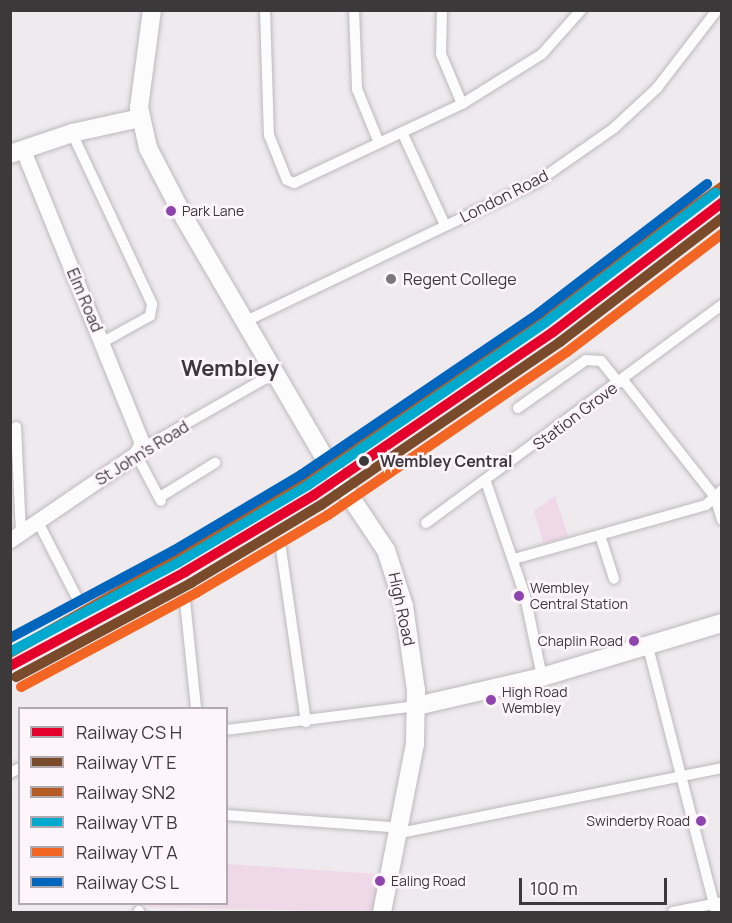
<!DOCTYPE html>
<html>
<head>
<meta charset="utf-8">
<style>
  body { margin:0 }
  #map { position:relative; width:732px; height:923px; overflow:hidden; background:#eeeaed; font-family:Manrope,sans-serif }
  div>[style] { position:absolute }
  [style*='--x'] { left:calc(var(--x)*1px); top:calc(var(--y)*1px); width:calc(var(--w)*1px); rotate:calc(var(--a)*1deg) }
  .green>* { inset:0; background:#efd8e8 }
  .roads { filter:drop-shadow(0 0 2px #bcb9bc) drop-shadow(0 0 2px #bcb9bc) }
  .street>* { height:10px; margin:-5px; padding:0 5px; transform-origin:5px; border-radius:5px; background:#fcfcfc }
  .secondary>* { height:15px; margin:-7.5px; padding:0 7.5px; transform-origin:7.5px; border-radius:7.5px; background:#fcfcfc }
  .primary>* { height:18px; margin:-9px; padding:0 9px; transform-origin:9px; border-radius:9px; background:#fcfcfc }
  .rail-1>* { height:10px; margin:-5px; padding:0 5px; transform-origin:5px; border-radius:5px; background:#e4002b }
  .rail-2>* { height:10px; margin:-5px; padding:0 5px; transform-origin:5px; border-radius:5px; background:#7a4b2a }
  .rail-3>* { height:10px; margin:-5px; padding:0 5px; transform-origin:5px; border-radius:5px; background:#b55b24 }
  .rail-4>* { height:10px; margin:-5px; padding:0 5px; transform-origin:5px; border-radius:5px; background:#00a9ce }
  .rail-5>* { height:10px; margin:-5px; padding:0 5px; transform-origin:5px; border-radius:5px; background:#f26522 }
  .rail-6>* { height:10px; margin:-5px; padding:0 5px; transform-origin:5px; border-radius:5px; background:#0065bd }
  .dots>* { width:16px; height:16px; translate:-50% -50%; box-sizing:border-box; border:3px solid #fef5fb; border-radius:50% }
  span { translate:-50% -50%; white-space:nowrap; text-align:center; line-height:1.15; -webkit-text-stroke:5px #fef5fb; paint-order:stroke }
  .bus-label { font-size:14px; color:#3c393b }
  .left { translate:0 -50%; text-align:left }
  .right { translate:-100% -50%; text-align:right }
  .street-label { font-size:16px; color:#3c393b }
  .poi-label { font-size:16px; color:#3c393b }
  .stop-label { font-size:16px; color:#3c393b; font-weight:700 }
  .district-label { font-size:22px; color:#3c393b; font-weight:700 }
  .frame { position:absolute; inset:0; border:12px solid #3c393b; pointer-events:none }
  .legend { position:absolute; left:18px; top:707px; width:210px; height:198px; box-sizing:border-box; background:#fef5fb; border:2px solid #b0aaae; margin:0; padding:8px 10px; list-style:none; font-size:18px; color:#3c393b }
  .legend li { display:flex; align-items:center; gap:12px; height:30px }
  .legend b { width:30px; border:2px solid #b0aaae }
  .scale { position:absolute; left:519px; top:878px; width:148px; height:27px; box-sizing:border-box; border:3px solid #3c393b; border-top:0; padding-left:8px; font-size:18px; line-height:21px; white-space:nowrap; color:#3c393b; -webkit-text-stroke:4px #fef5fb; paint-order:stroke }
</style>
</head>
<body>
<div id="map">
  <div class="green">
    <div style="clip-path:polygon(555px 496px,568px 536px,544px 544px,534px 511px)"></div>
    <div style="clip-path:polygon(227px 864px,346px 872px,380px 874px,372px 912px,148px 907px,148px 904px,226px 904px)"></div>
  </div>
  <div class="roads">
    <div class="street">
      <div style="--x:265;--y:10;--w:125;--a:88.2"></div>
      <div style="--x:269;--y:135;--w:48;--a:68.2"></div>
      <div style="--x:287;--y:180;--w:8;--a:23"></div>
      <div style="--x:294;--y:183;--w:186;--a:-25.2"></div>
      <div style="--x:462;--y:104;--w:94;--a:-32"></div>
      <div style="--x:542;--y:54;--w:59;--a:-48.4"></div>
      <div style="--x:354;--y:10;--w:79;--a:87.8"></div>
      <div style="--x:357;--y:89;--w:58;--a:67.8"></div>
      <div style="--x:442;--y:10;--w:44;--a:91.3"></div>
      <div style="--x:441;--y:54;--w:54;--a:67.2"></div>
      <div style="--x:402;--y:132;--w:102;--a:65.2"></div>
      <div style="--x:72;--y:133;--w:189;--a:64.9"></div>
      <div style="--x:152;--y:304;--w:12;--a:99"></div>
      <div style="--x:150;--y:316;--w:54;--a:151"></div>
      <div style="--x:246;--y:321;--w:322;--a:-25.5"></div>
      <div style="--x:537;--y:182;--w:94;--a:-35"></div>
      <div style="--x:614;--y:128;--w:59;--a:-42.9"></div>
      <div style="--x:657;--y:88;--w:98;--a:-52.4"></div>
      <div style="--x:623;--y:380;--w:149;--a:51.8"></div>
      <div style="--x:715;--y:497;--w:24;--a:73"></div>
      <div style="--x:518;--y:408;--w:83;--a:-35.2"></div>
      <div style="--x:586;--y:360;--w:15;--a:4"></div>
      <div style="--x:601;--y:361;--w:28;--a:51"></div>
      <div style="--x:16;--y:427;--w:105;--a:87.3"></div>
      <div style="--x:140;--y:450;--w:158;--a:-29.7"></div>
      <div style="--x:136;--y:454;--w:53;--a:62"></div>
      <div style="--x:486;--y:482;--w:120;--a:71.1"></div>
      <div style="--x:525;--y:596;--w:83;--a:78.1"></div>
      <div style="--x:160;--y:497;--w:65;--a:-31.7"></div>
      <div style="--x:38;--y:522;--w:85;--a:62.8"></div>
      <div style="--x:426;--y:523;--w:368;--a:-36.4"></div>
      <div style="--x:600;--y:535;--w:46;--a:72.3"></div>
      <div style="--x:281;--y:549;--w:175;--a:81.8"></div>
      <div style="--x:514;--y:559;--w:199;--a:-15.7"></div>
      <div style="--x:706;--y:505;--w:22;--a:-43"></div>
      <div style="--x:185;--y:601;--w:108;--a:84.1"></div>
      <div style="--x:648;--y:647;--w:274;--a:75.6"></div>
      <div style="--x:226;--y:730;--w:193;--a:-7.2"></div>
      <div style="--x:10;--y:773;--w:11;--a:-27"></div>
      <div style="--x:226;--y:815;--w:175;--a:4.2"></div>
      <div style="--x:400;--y:833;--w:328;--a:-11.4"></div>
      <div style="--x:139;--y:912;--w:1;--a:-90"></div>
      <div style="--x:673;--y:912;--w:50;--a:-11.5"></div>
    </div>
    <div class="secondary">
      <div style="--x:10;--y:540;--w:153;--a:-34.3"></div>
      <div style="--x:136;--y:454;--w:13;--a:-61"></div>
      <div style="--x:142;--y:443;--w:316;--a:-112.1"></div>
    </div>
    <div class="primary">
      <div style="--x:152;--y:10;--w:98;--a:97.6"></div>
      <div style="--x:139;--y:107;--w:42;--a:77.6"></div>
      <div style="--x:148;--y:148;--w:80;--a:62.5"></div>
      <div style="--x:185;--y:219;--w:278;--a:59.7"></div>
      <div style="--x:325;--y:459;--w:110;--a:56.2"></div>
      <div style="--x:386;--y:550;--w:59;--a:72.2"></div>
      <div style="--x:404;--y:606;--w:85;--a:81.9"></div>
      <div style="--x:416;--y:690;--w:54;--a:91.1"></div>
      <div style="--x:415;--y:744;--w:171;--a:101.1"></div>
      <div style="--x:10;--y:154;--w:65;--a:-18.7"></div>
      <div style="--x:72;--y:133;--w:70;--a:-12.4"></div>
      <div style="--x:417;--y:706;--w:128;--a:-13.1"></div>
      <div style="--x:542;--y:677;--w:188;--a:-16.7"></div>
    </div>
  </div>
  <div class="rail-1">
    <div style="--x:10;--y:666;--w:199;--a:-28.2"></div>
    <div style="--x:185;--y:572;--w:150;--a:-30.8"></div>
    <div style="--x:314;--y:495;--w:289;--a:-34.3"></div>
    <div style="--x:553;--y:332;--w:213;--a:-37.4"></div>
  </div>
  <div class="rail-2">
    <div style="--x:16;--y:677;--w:199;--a:-28.2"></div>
    <div style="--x:191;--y:583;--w:152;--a:-31"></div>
    <div style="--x:321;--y:505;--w:289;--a:-34.3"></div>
    <div style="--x:560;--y:342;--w:204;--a:-37.4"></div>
  </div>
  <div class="rail-3">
    <div style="--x:10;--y:653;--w:170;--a:-29.6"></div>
    <div style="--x:158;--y:569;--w:239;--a:-32.2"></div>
    <div style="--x:360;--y:442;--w:443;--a:-35.2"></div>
  </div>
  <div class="rail-4">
    <div style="--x:10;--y:652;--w:191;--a:-28"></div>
    <div style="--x:179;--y:562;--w:150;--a:-30.8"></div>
    <div style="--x:308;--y:485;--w:288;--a:-34.4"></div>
    <div style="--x:546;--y:322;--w:213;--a:-37.4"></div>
  </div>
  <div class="rail-5">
    <div style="--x:21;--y:687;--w:199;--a:-28.2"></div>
    <div style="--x:196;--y:593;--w:153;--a:-30.6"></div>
    <div style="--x:328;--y:515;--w:289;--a:-34.3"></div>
    <div style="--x:567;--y:352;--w:195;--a:-37.3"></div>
  </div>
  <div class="rail-6">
    <div style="--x:10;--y:638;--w:185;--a:-28.1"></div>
    <div style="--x:173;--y:551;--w:149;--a:-30.7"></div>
    <div style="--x:301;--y:475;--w:288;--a:-34.2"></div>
    <div style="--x:539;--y:313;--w:212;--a:-37.5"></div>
  </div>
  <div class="dots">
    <div style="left:171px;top:211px;background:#8e44ad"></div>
    <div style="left:391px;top:279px;background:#7a7779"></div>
    <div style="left:364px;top:461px;background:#3c393b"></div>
    <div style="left:519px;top:596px;background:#8e44ad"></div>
    <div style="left:634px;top:641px;background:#8e44ad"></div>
    <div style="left:491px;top:700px;background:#8e44ad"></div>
    <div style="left:701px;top:821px;background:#8e44ad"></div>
    <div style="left:380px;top:881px;background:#8e44ad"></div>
  </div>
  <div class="bus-label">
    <span class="left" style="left:182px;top:211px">Park Lane</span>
    <span class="left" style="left:530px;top:596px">Wembley<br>Central Station</span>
    <span class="right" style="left:623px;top:641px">Chaplin Road</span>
    <span class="left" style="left:502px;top:700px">High Road<br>Wembley</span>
    <span class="right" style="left:690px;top:821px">Swinderby Road</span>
    <span class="left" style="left:391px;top:881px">Ealing Road</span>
  </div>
  <div class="street-label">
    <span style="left:504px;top:196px;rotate:-27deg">London Road</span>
    <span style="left:85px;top:300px;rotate:67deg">Elm Road</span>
    <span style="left:575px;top:416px;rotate:-37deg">Station Grove</span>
    <span style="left:142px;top:453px;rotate:-32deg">St John's Road</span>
    <span style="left:402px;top:609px;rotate:78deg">High Road</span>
  </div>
  <div class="poi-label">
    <span class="left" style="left:403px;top:279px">Regent College</span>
  </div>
  <div class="stop-label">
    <span class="left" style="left:380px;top:461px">Wembley Central</span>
  </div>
  <div class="district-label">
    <span style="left:230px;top:369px">Wembley</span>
  </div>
  <div class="frame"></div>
  <ul class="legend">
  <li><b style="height:8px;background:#e4002b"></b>Railway CS H</li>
  <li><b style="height:8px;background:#7a4b2a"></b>Railway VT E</li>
  <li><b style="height:8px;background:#b55b24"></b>Railway SN2</li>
  <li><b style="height:8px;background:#00a9ce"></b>Railway VT B</li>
  <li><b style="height:8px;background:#f26522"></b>Railway VT A</li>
  <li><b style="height:8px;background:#0065bd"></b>Railway CS L</li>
  </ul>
  <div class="scale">100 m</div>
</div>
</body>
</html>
